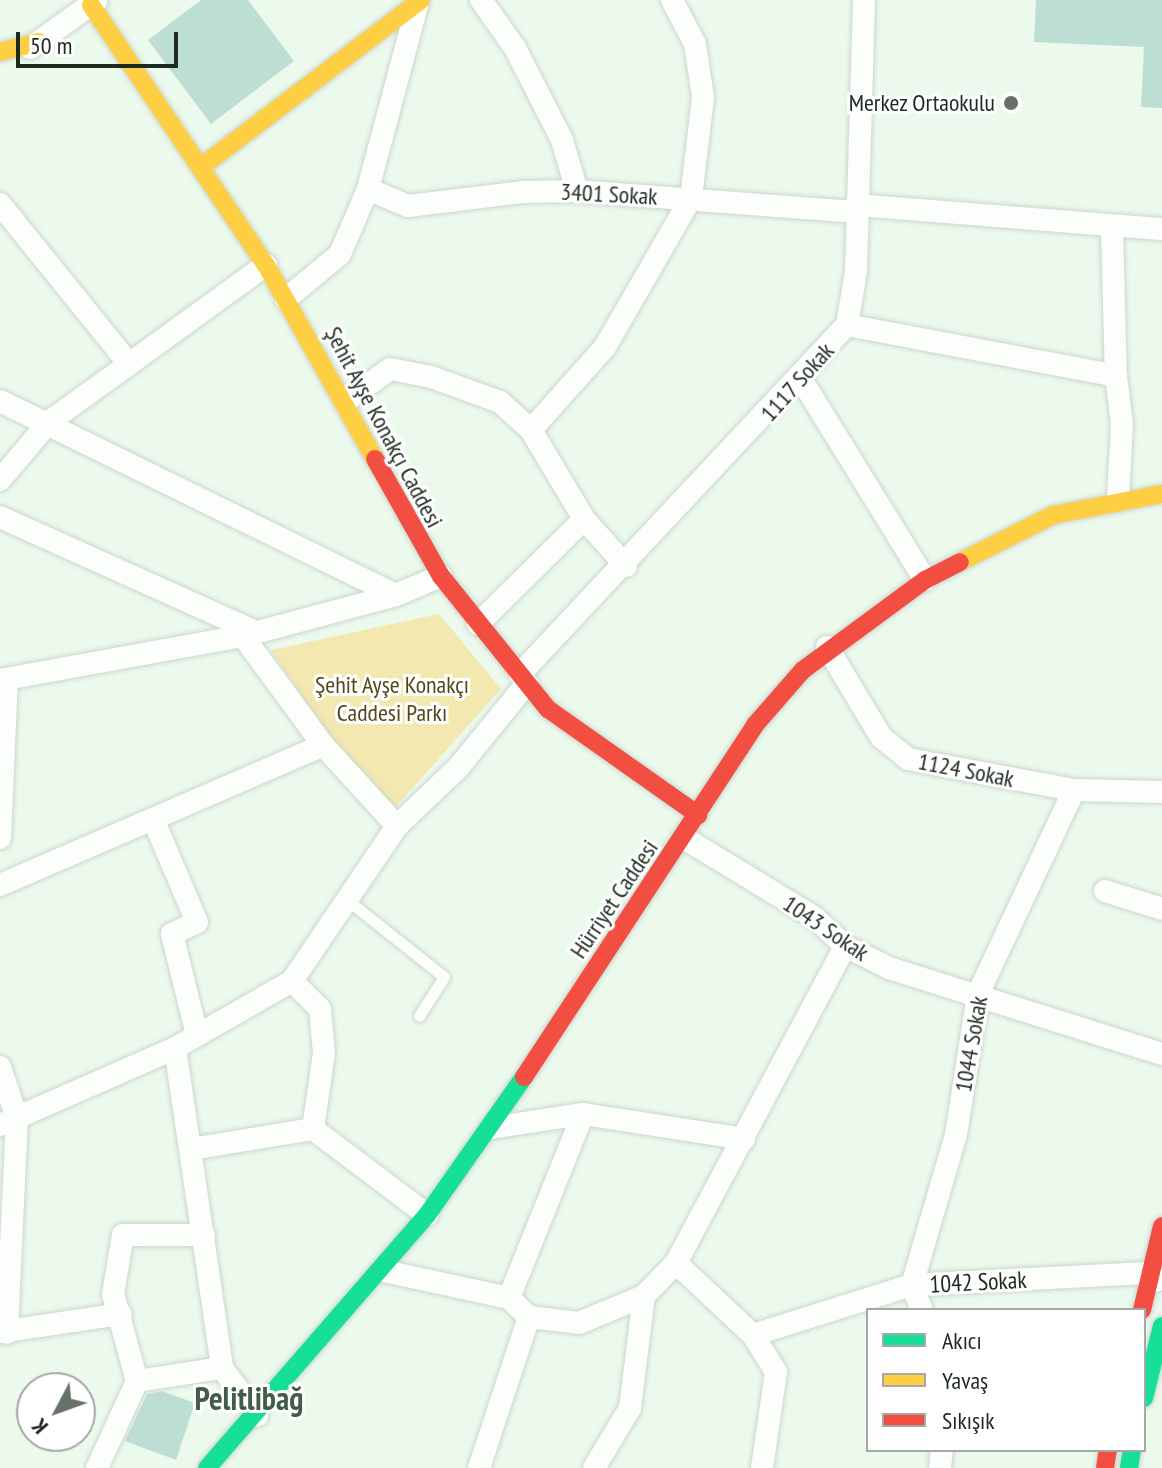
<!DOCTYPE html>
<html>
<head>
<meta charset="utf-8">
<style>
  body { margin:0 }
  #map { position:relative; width:1162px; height:1468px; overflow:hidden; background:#ecf9ed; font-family:"PT Sans Narrow",sans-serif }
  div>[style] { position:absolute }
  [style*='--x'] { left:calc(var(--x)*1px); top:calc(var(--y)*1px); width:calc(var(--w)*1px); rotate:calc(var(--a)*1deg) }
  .green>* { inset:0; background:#f3e8af }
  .building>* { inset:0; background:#bdded3 }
  .roads { filter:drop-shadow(0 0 2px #cbd6cc) drop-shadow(0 0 2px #cbd6cc) }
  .lane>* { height:11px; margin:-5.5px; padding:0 5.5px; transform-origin:5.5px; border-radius:5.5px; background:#fcfefc }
  .street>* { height:22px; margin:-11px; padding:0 11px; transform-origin:11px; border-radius:11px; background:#fcfefc }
  .fast>* { height:18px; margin:-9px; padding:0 9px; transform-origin:9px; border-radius:9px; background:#16e098 }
  .slow>* { height:18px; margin:-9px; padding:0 9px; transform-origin:9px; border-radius:9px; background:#ffcf43 }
  .jam>* { height:18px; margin:-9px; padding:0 9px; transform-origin:9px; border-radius:9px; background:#f24e42 }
  .dots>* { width:22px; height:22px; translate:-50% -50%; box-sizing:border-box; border:4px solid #fff; border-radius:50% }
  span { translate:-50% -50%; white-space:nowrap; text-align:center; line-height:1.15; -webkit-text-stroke:6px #fff; paint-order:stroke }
  .poi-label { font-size:24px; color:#1e291f }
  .right { translate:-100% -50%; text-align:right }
  .street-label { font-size:24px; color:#1e291f }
  .park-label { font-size:24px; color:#54461b }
  .district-label { font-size:32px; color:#425d47; font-weight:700 }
  .legend { position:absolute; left:866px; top:1308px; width:280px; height:144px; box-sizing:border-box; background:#fff; border:2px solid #a5a9a5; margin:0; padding:10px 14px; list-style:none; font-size:24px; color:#1e291f }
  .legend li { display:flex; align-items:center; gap:16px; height:40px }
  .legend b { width:40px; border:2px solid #a5a9a5 }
  .north { position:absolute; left:16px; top:1372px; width:80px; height:80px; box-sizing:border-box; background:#fff; border:2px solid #a5a9a5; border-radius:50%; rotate:229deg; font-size:22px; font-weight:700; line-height:32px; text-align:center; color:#1e291f }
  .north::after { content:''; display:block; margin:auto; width:28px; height:36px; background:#667267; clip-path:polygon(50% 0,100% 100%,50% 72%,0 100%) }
  .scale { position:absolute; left:16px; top:32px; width:162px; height:36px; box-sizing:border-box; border:4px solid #1e291f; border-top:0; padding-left:10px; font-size:24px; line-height:28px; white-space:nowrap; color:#1e291f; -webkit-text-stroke:6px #fff; paint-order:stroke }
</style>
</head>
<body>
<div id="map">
  <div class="green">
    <div style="clip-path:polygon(439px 614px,501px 689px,392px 811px,328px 734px,271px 650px)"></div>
  </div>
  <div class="building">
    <div style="clip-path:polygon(201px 0,248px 0,294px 61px,211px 124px,148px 40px)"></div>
    <div style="clip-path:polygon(1036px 0,1162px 0,1162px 108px,1141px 107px,1144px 47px,1034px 42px)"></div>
    <div style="clip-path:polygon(162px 1391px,195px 1403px,176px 1460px,125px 1441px,147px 1394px)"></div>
  </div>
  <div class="roads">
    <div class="lane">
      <div style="--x:346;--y:899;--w:125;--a:38.5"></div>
      <div style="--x:444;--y:977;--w:46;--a:122.7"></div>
    </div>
    <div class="street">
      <div style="--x:481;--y:0;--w:59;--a:54.7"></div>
      <div style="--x:515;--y:48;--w:103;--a:62.9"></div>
      <div style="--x:562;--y:140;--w:53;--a:73.6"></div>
      <div style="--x:30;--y:48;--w:82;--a:-35.6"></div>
      <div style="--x:368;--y:189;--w:43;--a:23"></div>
      <div style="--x:408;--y:206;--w:117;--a:-6.9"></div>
      <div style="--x:524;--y:192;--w:53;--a:-1.1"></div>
      <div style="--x:577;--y:191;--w:278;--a:4.3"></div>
      <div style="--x:0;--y:204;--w:206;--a:51.1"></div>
      <div style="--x:856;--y:205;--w:307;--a:4.5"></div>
      <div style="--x:1112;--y:228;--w:148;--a:88.5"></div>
      <div style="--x:1116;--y:376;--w:48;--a:82.9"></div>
      <div style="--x:1122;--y:424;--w:75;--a:93.1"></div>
      <div style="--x:286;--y:299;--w:70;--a:-39.8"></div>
      <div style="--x:340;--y:254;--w:71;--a:-66.7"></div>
      <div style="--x:368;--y:189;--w:193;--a:-75"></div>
      <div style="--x:847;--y:325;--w:274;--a:10.7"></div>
      <div style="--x:801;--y:379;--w:236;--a:58.3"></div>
      <div style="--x:0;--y:401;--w:441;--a:26.1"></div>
      <div style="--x:346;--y:401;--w:54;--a:-36"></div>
      <div style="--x:390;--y:369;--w:42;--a:11"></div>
      <div style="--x:431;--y:377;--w:73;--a:19.9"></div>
      <div style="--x:500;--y:402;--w:42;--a:42.1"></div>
      <div style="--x:531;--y:430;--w:104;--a:59.2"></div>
      <div style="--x:584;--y:519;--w:63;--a:48.2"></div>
      <div style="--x:531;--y:430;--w:111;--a:-48.3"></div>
      <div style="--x:605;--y:347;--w:172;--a:-60"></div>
      <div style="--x:691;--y:198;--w:102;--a:-83.2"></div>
      <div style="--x:703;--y:97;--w:54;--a:-98.6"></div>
      <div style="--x:695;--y:44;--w:50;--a:-117.6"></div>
      <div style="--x:0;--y:480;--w:76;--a:-49.8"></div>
      <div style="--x:49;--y:422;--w:268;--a:-35.9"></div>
      <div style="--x:0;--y:517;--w:276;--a:24.2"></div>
      <div style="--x:478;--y:624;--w:149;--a:-44.7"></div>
      <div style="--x:243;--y:636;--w:135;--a:53.7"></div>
      <div style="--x:323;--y:745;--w:110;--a:47.6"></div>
      <div style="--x:827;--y:647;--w:105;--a:59"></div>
      <div style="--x:881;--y:737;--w:35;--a:39"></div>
      <div style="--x:908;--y:759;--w:169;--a:10.6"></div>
      <div style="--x:1074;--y:790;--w:88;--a:1.3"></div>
      <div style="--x:520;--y:674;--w:478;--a:-46.9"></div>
      <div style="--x:847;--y:325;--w:55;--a:-80.5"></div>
      <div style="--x:856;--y:271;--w:271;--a:-88.3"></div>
      <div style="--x:0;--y:680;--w:247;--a:-10.3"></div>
      <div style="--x:243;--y:636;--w:158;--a:-15"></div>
      <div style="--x:396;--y:595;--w:49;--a:-22.9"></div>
      <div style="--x:153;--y:819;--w:112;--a:66.9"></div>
      <div style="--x:197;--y:922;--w:28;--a:154"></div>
      <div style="--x:172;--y:934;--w:104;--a:76.1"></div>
      <div style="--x:0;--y:838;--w:159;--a:-87.5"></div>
      <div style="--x:684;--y:838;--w:153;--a:31.4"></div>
      <div style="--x:815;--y:918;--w:41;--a:43"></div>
      <div style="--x:845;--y:946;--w:49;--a:26.6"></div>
      <div style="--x:889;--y:968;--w:286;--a:17.5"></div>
      <div style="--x:0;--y:885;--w:352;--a:-23.4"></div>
      <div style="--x:1105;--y:891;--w:60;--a:17.5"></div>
      <div style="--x:175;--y:1048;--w:323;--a:81.6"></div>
      <div style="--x:222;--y:1368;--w:59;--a:53.3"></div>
      <div style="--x:0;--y:1067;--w:54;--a:71.6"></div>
      <div style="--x:17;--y:1118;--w:215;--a:92.7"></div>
      <div style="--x:0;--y:1125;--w:191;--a:-23.7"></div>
      <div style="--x:175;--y:1048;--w:135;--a:-29.8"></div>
      <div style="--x:292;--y:981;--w:187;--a:-55.9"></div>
      <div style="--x:397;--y:826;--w:84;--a:-43.6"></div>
      <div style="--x:458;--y:768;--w:109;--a:-50.9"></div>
      <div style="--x:491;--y:1128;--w:93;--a:-8.7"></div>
      <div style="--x:583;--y:1114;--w:163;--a:8.8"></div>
      <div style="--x:313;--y:1129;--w:143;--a:37"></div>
      <div style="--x:191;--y:1149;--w:124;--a:-9.3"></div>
      <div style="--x:313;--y:1129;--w:77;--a:-81.8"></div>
      <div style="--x:324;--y:1053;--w:44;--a:-95.2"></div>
      <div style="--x:320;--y:1009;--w:40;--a:-135"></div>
      <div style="--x:204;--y:1235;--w:81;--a:180"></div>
      <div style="--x:123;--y:1235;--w:60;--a:99.6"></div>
      <div style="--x:113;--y:1294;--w:90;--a:74.6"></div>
      <div style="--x:137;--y:1381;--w:86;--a:-8.7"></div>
      <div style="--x:676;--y:1263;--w:105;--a:43.1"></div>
      <div style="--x:753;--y:1335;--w:44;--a:58.1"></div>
      <div style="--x:776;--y:1372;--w:97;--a:98.3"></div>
      <div style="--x:384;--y:1271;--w:128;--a:12.2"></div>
      <div style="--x:509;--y:1298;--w:28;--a:44"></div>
      <div style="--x:529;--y:1317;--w:50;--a:6.8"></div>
      <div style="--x:579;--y:1323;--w:70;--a:-22.6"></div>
      <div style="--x:644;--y:1296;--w:46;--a:-45.9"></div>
      <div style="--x:676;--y:1263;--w:359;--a:-61.9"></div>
      <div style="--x:509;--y:1298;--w:198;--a:-68.1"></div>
      <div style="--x:922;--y:1310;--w:27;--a:-112"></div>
      <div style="--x:912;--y:1285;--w:156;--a:-73.7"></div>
      <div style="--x:956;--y:1135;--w:143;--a:-81.1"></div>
      <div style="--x:978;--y:994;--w:225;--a:-64.8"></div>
      <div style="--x:0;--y:1332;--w:122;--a:-8.5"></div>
      <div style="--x:753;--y:1335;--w:167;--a:-17.5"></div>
      <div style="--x:912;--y:1285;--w:240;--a:-2.9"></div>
      <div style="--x:1152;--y:1273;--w:9;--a:58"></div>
      <div style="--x:97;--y:1468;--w:96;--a:-65.3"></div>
      <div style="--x:479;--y:1468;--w:159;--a:-71.7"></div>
      <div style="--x:594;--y:1468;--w:70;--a:-59"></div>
      <div style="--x:630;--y:1408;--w:113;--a:-82.9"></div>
      <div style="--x:940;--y:1468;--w:18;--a:-84"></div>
    </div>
    <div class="fast">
      <div style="--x:1144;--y:1398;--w:74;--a:-76"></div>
      <div style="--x:207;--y:1468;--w:335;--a:-49"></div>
      <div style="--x:427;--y:1215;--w:169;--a:-54.9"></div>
      <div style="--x:1129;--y:1468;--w:18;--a:-81"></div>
    </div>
    <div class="slow">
      <div style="--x:91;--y:5;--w:313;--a:56.1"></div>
      <div style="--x:266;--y:265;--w:223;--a:60.7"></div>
      <div style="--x:0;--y:52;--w:40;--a:-14.4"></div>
      <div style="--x:201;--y:167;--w:276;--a:-37.2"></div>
      <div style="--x:960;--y:562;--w:104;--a:-26.8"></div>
      <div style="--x:1053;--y:515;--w:111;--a:-10.9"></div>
    </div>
    <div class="jam">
      <div style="--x:375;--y:459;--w:134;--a:60.6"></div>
      <div style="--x:441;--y:576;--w:171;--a:51.2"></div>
      <div style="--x:548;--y:709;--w:184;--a:35.2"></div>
      <div style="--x:524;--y:1077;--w:421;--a:-56.7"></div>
      <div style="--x:755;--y:725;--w:73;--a:-48.9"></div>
      <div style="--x:803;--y:670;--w:152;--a:-36.4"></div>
      <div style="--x:925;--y:580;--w:39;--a:-27"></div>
      <div style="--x:1142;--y:1310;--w:86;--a:-76.6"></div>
      <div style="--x:1105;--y:1468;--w:18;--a:-81"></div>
    </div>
  </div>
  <div class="dots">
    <div style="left:1011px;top:103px;background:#667267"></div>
  </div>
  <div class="poi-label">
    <span class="right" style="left:995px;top:103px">Merkez Ortaokulu</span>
  </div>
  <div class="street-label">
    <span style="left:609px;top:194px;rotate:3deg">3401 Sokak</span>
    <span style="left:797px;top:382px;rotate:-48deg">1117 Sokak</span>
    <span style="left:384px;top:427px;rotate:62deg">Şehit Ayşe Konakçı Caddesi</span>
    <span style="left:966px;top:770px;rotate:11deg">1124 Sokak</span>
    <span style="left:614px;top:899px;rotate:-56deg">Hürriyet Caddesi</span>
    <span style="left:826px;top:928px;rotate:34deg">1043 Sokak</span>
    <span style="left:971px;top:1044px;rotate:-80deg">1044 Sokak</span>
    <span style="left:978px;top:1282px;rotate:-3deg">1042 Sokak</span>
  </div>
  <div class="park-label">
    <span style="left:392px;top:699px">Şehit Ayşe Konakçı<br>Caddesi Parkı</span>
  </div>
  <div class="district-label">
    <span style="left:249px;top:1398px">Pelitlibağ</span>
  </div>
  <ul class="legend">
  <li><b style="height:10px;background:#16e098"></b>Akıcı</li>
  <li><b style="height:10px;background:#ffcf43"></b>Yavaş</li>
  <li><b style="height:10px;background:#f24e42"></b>Sıkışık</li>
  </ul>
  <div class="north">K</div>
  <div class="scale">50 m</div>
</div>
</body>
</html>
